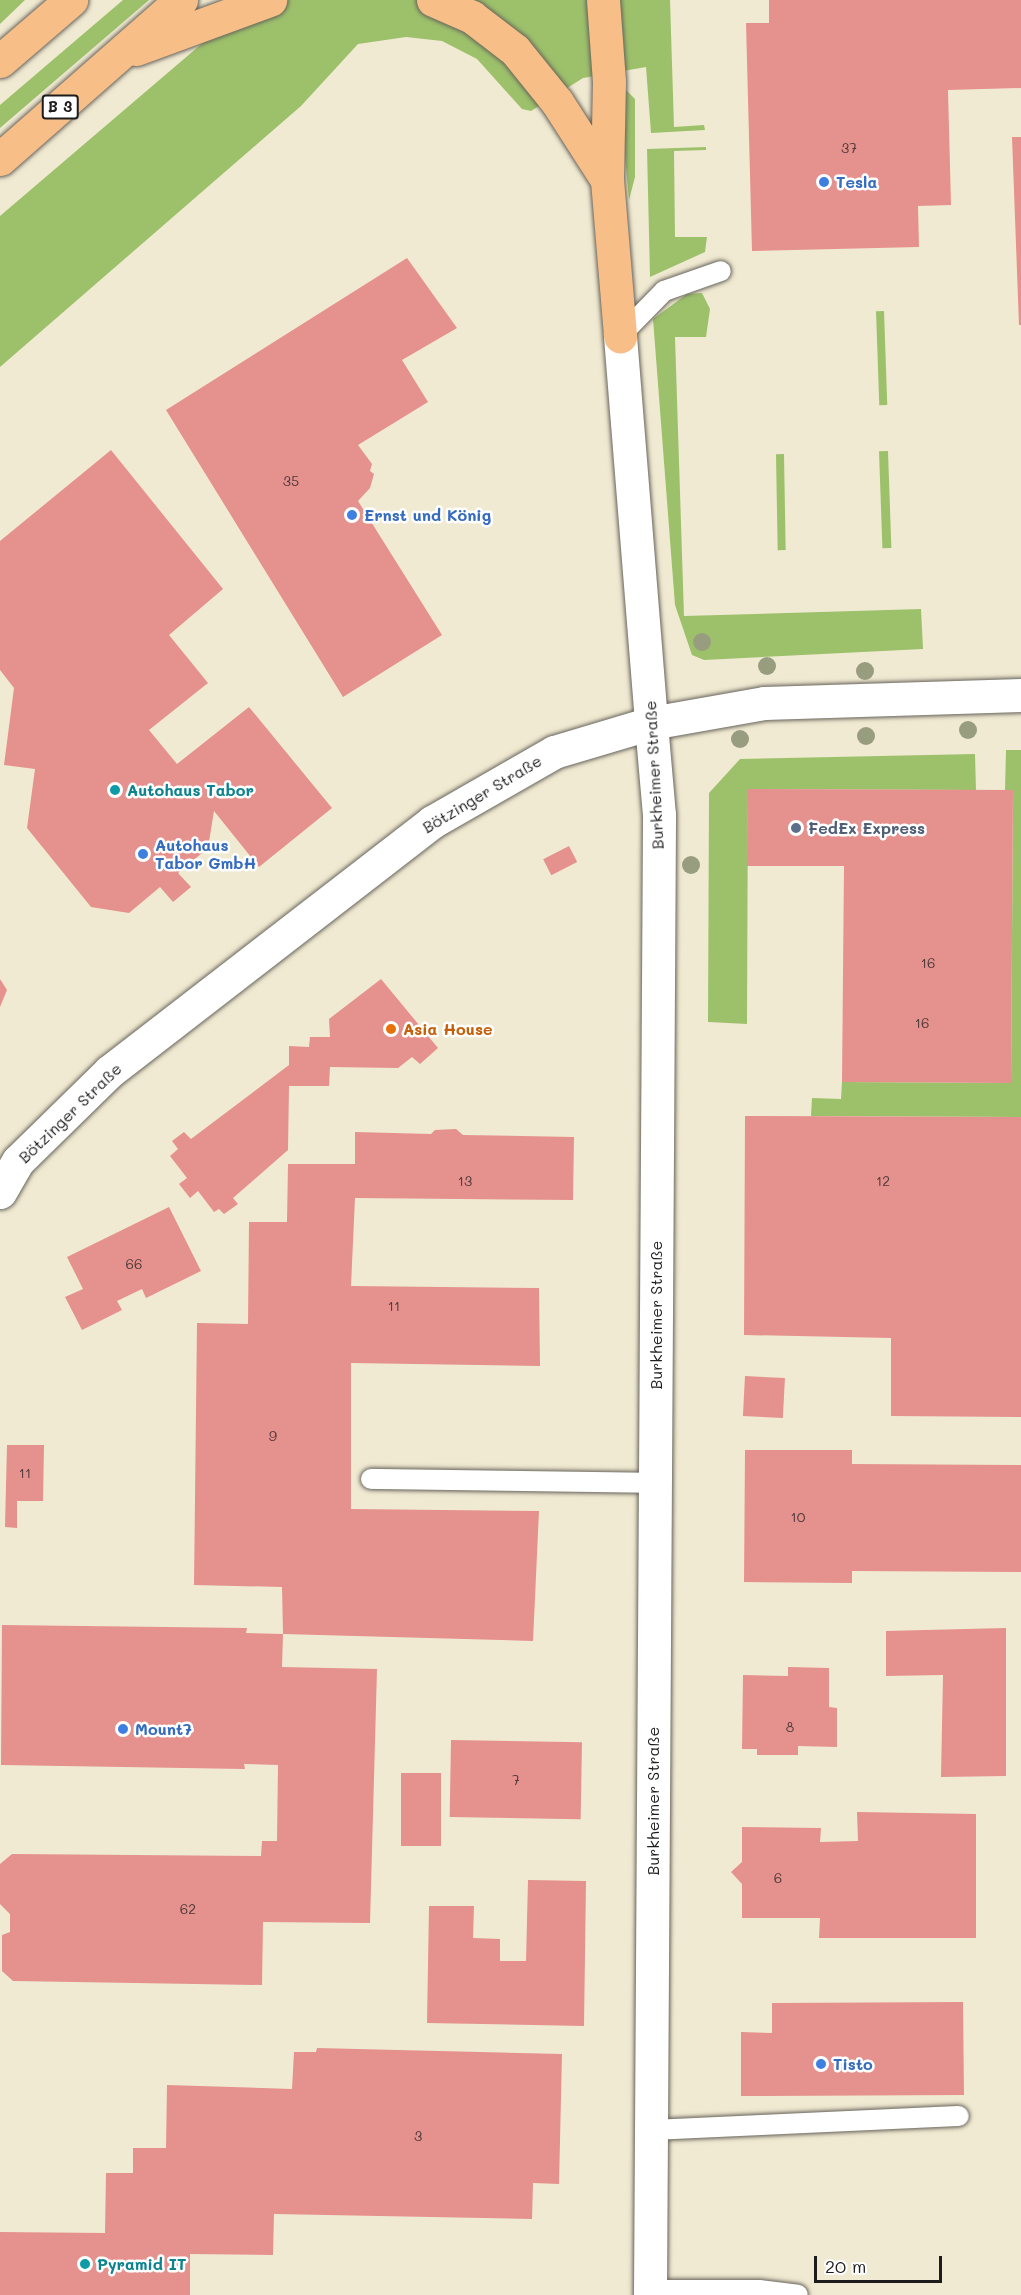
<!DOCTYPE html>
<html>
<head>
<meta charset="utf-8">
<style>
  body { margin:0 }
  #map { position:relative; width:1021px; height:2295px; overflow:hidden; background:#f1ead2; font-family:Mali,sans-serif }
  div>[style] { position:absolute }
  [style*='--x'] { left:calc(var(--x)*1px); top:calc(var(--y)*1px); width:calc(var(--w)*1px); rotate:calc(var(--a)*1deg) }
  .green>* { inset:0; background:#9dc16b; transform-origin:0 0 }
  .building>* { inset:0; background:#e5918e; transform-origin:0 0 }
  .roads { filter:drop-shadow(0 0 2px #67645c) drop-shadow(0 0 2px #67645c) }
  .service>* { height:20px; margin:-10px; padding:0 10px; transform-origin:10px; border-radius:10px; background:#fff }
  .minor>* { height:33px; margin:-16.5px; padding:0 16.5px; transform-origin:16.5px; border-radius:16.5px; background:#fff }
  .tertiary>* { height:33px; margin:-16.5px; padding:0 16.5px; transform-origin:16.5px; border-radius:16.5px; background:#fff }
  .trunk>* { height:33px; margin:-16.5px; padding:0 16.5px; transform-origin:16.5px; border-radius:16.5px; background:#f7be87 }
  .trees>* { width:18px; height:18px; margin:-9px; border-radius:50%; background:#989d80 }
  .dots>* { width:16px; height:16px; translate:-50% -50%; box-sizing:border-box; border:3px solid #fff; border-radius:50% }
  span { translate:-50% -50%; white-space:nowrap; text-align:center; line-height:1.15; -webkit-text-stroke:5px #fff; paint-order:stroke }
  .number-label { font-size:14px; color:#4e3938 }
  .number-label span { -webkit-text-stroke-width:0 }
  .shield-label span { padding:2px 4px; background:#fff; border:2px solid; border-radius:4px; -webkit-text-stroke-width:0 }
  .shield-label { font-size:15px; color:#1c1c1c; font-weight:700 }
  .shop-label { font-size:16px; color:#366cbe; font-weight:700 }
  .left { translate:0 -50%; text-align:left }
  .street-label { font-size:16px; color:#1c1c1c }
  .culture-label { font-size:16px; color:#0d838f; font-weight:700 }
  .service-label { font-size:16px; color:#4e5e75; font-weight:700 }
  .food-label { font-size:16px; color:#c56008; font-weight:700 }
  .scale { position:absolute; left:814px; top:2256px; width:128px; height:27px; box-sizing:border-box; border:3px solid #1c1c1c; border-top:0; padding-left:8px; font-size:18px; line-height:21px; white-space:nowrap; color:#1c1c1c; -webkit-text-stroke:4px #fff; paint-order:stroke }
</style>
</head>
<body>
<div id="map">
  <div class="green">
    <div style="clip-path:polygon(0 0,25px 0,0 24px)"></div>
    <div style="clip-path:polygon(123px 0,149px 0,0 128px,0 105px)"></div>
    <div style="clip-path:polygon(253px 0,670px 0,674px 127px,704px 125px,705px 130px,651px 133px,646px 67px,583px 78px,531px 111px,522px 109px,477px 59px,442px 41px,406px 37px,358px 44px,301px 106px,0 367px,0 216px)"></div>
    <div style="clip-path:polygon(624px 88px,635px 99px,635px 177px,629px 200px,619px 90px)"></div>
    <div style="clip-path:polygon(706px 147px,706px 150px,674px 151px,675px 237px,707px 237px,705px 252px,650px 277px,647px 149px)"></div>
    <div style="clip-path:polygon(702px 293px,710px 309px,706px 337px,675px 337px,684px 616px,921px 609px,923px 649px,704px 660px,692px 655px,675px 605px,653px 319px,687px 294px)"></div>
    <div style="left:884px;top:311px;width:94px;height:8px;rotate:88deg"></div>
    <div style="left:888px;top:451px;width:97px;height:9px;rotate:88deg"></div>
    <div style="left:784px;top:454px;width:96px;height:8px;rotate:89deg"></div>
    <div style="clip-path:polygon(1006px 750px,1021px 750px,1021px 1117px,811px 1116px,812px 1098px,841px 1099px,842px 1082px,1011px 1083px,1013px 791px,1005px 790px)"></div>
    <div style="clip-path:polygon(975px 754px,976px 790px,748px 789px,747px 1024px,708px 1022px,709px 793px,740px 759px)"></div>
  </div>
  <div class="building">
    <div style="clip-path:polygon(769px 0,1021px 0,1021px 88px,948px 90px,951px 205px,918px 206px,919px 247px,752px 251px,746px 23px,769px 23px)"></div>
    <div style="clip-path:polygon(1012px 137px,1021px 137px,1021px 325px,1019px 325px)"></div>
    <div style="clip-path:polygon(407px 258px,457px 328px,402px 360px,428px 402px,358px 445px,372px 464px,370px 471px,374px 474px,370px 488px,358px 501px,442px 635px,343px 697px,166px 410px)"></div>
    <div style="clip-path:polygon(111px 450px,223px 589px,169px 635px,208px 683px,149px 730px,177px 764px,249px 707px,332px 808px,259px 867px,214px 811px,208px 848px,178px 873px,191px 887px,173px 902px,160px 887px,129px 913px,91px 907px,27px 828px,35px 769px,4px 765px,14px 688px,0 670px,0 541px)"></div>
    <div style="clip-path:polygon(748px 789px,1013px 790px,1011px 1083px,842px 1082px,844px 866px,747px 866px)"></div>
    <div style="left:569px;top:846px;width:18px;height:29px;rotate:63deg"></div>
    <div style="clip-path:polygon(0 979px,7px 990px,0 1007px)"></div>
    <div style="clip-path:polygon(381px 979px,438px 1048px,420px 1064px,412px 1057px,398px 1068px,330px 1067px,329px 1086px,289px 1086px,288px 1150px,233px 1198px,238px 1204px,224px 1214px,219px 1209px,214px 1212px,198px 1191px,190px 1198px,179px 1184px,187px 1178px,170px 1156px,178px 1149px,172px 1141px,184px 1132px,191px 1139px,289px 1065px,289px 1046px,309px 1047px,310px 1037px,330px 1037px,329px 1019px)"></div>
    <div style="clip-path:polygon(745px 1116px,1021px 1117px,1021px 1417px,891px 1416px,891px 1338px,744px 1335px)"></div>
    <div style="clip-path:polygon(456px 1129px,463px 1135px,574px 1137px,573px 1200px,355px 1198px,351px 1286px,539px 1288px,540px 1366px,351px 1363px,351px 1509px,539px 1511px,533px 1641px,283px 1634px,282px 1667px,377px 1669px,370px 1923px,263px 1922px,262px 1985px,13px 1981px,2px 1971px,2px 1935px,10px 1932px,10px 1914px,0 1904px,0 1864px,12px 1854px,261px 1856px,262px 1841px,277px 1841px,278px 1765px,244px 1764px,245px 1769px,1px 1765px,2px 1625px,247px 1628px,246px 1633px,283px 1634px,282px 1587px,194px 1585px,197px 1323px,248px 1324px,249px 1222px,287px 1222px,288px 1164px,355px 1164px,355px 1132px,431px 1134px,435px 1130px)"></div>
    <div style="clip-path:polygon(169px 1207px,201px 1271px,146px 1298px,142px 1289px,117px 1301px,122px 1310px,82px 1330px,65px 1297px,83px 1289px,67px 1257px)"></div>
    <div style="left:745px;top:1376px;width:40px;height:40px;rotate:3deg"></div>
    <div style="clip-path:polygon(7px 1445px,44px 1445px,43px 1501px,17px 1501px,17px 1528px,5px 1527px)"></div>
    <div style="clip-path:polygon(745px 1450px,852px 1450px,852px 1464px,1021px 1465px,1021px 1572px,852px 1571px,852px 1583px,744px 1582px)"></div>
    <div style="clip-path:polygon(1006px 1628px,1006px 1776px,941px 1777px,943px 1675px,886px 1676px,886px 1631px)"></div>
    <div style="clip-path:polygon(788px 1667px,829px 1668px,829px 1707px,837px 1708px,837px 1747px,798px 1746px,798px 1755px,757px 1755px,757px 1749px,742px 1749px,743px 1675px,788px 1676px)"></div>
    <div style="left:451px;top:1740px;width:131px;height:77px;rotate:1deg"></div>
    <div style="left:401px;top:1773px;width:40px;height:73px"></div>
    <div style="clip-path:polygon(857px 1812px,976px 1814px,976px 1938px,819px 1938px,820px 1918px,742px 1918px,742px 1884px,731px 1872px,742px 1862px,742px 1827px,821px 1828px,820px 1842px,858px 1841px)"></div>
    <div style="clip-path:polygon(528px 1880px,586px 1881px,584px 2026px,427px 2023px,429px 1906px,474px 1906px,473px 1938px,500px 1939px,500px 1961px,526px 1961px)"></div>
    <div style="clip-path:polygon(963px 2002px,964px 2095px,741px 2096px,741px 2032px,772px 2033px,772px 2003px)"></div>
    <div style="clip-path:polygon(317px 2048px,562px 2054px,559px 2184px,533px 2183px,532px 2219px,274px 2214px,273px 2255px,190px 2254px,190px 2295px,0 2295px,0 2232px,105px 2233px,106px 2173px,133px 2173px,133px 2148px,166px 2148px,167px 2085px,292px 2089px,294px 2052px,316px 2052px)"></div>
  </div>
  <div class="roads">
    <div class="service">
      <div style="--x:620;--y:336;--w:63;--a:-45.6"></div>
      <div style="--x:664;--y:291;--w:60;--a:-19.3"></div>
      <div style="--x:371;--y:1479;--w:284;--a:0.8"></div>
      <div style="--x:651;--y:2130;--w:308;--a:-2.6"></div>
      <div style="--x:650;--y:2290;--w:109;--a:0"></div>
      <div style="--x:759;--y:2290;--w:39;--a:7"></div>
    </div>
    <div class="minor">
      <div style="--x:650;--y:2295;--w:1480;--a:-89.65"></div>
      <div style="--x:659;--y:815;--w:92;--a:-95"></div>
    </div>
    <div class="tertiary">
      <div style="--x:620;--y:336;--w:388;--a:85.4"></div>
      <div style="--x:0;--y:1192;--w:36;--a:-60"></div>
      <div style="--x:18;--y:1161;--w:129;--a:-44.4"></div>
      <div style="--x:110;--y:1071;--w:407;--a:-37.7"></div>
      <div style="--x:432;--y:822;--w:141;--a:-29.8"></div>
      <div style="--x:554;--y:752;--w:101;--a:-16.6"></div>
      <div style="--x:651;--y:723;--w:115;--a:-10"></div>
      <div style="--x:764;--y:703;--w:257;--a:-1.8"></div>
    </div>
    <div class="trunk">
      <div style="--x:433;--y:0;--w:43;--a:23.6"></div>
      <div style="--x:472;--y:17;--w:54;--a:37.5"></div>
      <div style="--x:515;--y:50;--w:67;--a:51.1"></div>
      <div style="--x:557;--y:102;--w:93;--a:57.3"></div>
      <div style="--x:603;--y:0;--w:82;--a:85.8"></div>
      <div style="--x:609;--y:82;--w:98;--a:91.2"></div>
      <div style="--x:607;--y:180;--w:157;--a:85.2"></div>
      <div style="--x:136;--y:49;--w:143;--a:-20.1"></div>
      <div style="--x:0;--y:61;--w:94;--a:-40.7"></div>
      <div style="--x:0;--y:159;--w:241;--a:-41.3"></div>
    </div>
  </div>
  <div class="trees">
    <div style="left:702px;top:642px"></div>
    <div style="left:767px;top:666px"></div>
    <div style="left:865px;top:671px"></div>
    <div style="left:968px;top:730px"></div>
    <div style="left:866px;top:736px"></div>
    <div style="left:740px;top:739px"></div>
    <div style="left:691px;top:865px"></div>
  </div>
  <div class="dots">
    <div style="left:824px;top:182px;background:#3f7fe0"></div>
    <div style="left:352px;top:515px;background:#3f7fe0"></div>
    <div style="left:115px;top:790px;background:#0f9aa8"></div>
    <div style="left:796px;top:828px;background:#5c6f8a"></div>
    <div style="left:143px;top:854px;background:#3f7fe0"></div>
    <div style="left:391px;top:1029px;background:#e8710a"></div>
    <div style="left:123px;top:1729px;background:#3f7fe0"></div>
    <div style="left:821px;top:2064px;background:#3f7fe0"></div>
    <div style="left:85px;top:2264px;background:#0f9aa8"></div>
  </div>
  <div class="number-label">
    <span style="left:849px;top:148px">37</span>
    <span style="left:291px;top:481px">35</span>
    <span style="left:928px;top:963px">16</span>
    <span style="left:922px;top:1023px">16</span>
    <span style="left:465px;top:1181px">13</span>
    <span style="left:883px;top:1181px">12</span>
    <span style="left:134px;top:1264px">66</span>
    <span style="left:394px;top:1306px">11</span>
    <span style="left:273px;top:1436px">9</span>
    <span style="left:25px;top:1473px">11</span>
    <span style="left:798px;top:1517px">10</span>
    <span style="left:790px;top:1727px">8</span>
    <span style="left:516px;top:1780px">7</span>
    <span style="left:778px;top:1878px">6</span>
    <span style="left:188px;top:1909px">62</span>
    <span style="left:418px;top:2136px">3</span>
  </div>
  <div class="shield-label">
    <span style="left:60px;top:107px">B 3</span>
  </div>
  <div class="shop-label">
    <span class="left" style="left:836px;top:182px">Tesla</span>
    <span class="left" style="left:364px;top:515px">Ernst und König</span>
    <span class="left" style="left:155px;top:854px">Autohaus<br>Tabor GmbH</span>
    <span class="left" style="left:135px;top:1729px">Mount7</span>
    <span class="left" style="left:833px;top:2064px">Tisto</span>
  </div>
  <div class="street-label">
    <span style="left:654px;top:775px;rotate:-93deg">Burkheimer Straße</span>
    <span style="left:482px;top:794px;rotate:-31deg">Bötzinger Straße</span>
    <span style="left:70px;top:1113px;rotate:-44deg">Bötzinger Straße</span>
    <span style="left:656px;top:1315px;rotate:-90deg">Burkheimer Straße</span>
    <span style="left:653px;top:1801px;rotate:-90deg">Burkheimer Straße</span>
  </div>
  <div class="culture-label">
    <span class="left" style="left:127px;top:790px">Autohaus Tabor</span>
    <span class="left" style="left:97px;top:2264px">Pyramid IT</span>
  </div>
  <div class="service-label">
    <span class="left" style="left:808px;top:828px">FedEx Express</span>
  </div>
  <div class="food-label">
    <span class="left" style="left:403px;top:1029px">Asia House</span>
  </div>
  <div class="scale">20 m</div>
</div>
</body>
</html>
